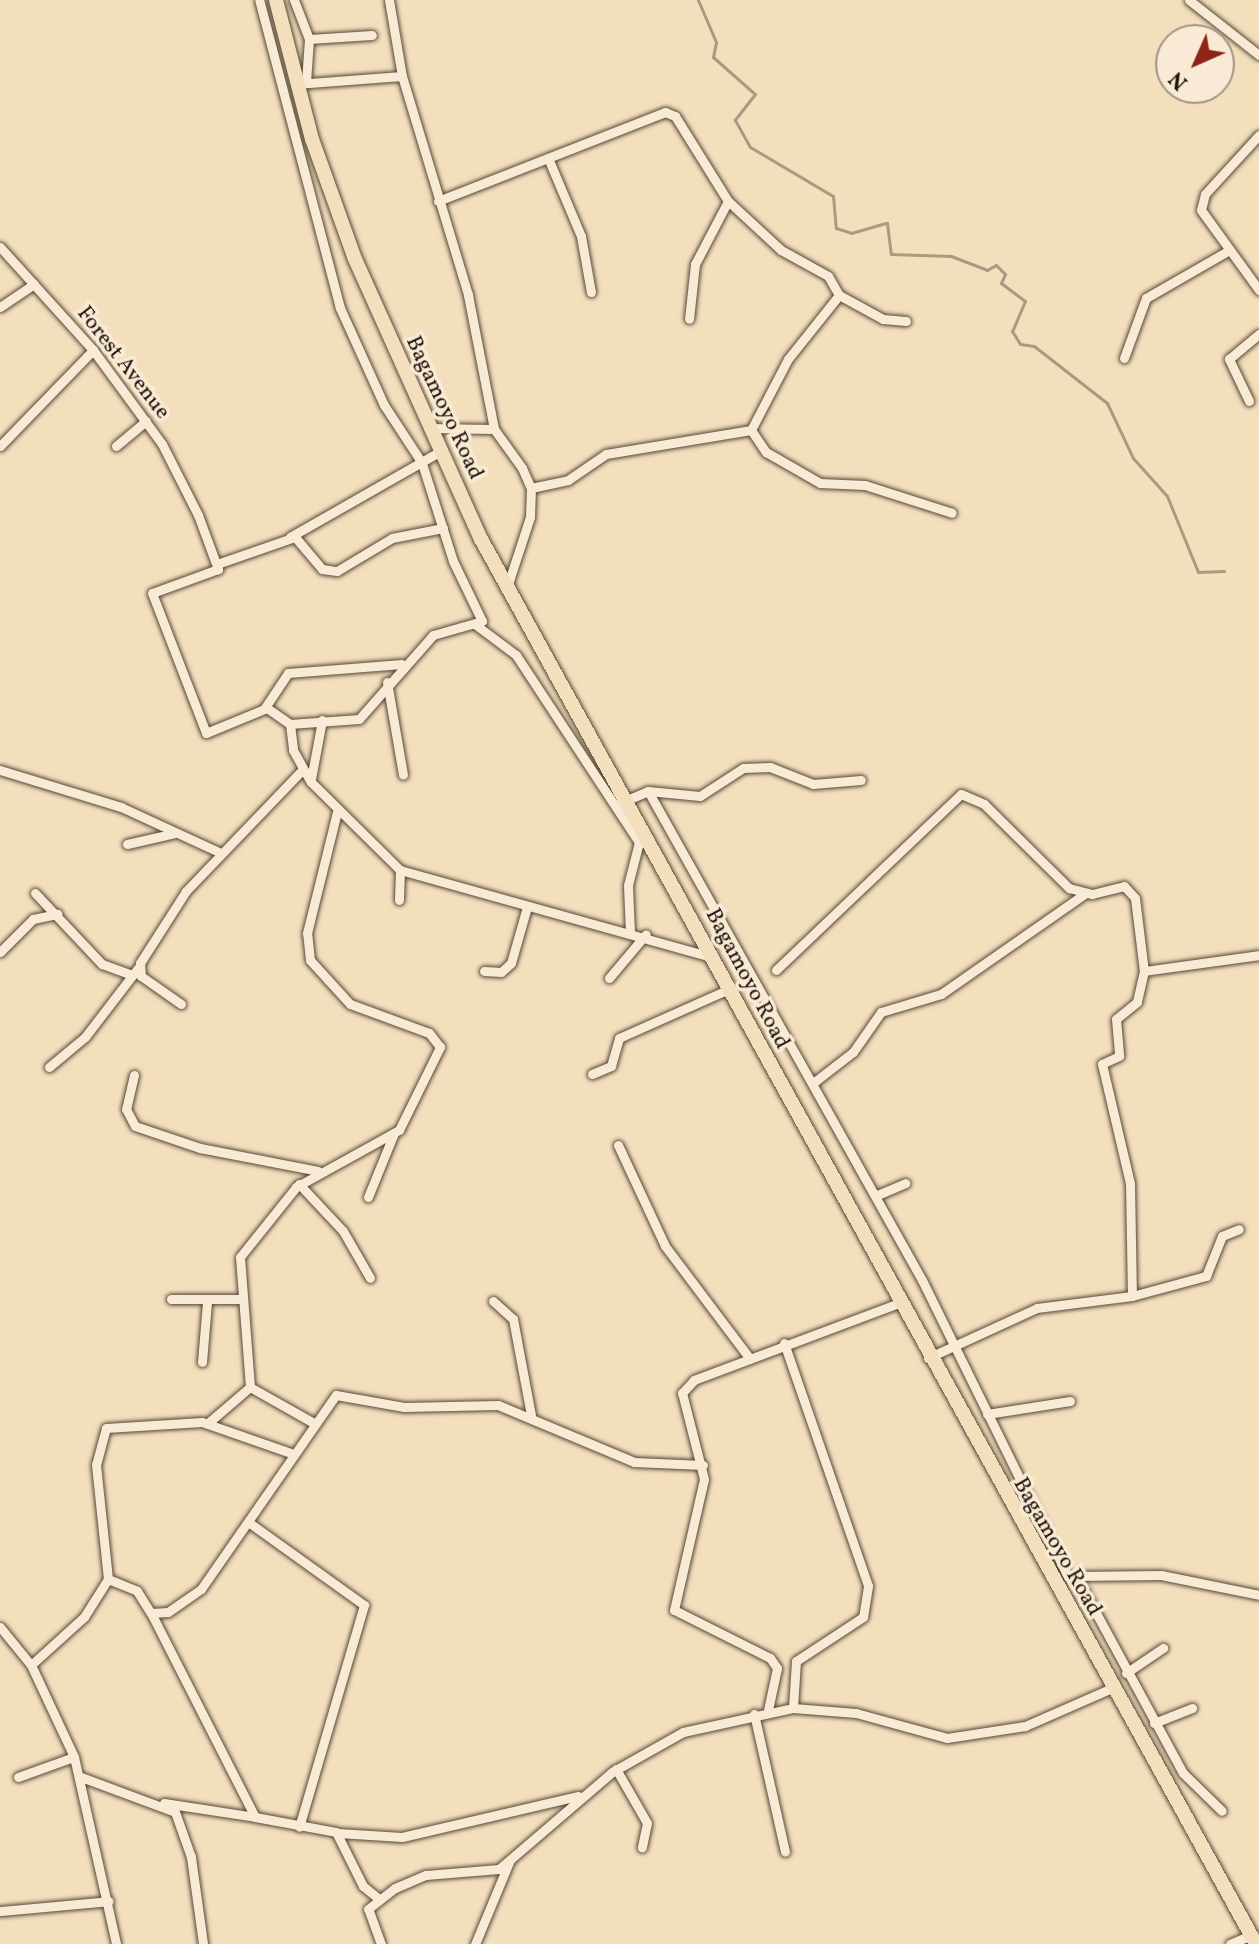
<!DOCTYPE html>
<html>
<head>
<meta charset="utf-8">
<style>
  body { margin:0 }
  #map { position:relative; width:1259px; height:1944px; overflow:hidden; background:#f4dfbd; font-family:Vollkorn,serif }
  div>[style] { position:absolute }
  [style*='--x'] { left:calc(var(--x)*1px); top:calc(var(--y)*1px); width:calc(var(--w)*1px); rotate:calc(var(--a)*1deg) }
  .stream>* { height:3px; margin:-1.5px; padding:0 1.5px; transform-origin:1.5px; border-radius:1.5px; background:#ab9a81 }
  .roads { filter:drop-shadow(0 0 2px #544838) drop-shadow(0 0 2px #544838) }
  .minor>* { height:9px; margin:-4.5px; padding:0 4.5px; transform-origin:4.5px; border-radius:4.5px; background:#f8ead4 }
  .trunk>* { height:14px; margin:-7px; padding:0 7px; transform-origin:7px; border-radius:7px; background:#f4dfbd }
  span { translate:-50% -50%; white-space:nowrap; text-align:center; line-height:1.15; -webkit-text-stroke:7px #f8ead4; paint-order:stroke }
  .street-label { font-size:22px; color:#1e150c }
  .north { position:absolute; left:1155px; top:24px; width:80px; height:80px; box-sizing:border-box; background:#f8ead4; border:2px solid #a19584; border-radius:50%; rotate:225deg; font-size:22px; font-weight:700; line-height:32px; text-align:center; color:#1e150c }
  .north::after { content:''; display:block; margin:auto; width:28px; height:36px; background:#8f2418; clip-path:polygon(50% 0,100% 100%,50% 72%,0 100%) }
</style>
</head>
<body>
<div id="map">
  <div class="stream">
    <div style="--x:698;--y:0;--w:46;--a:66.8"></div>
    <div style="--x:716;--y:42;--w:15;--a:101"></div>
    <div style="--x:713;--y:57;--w:56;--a:41.4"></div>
    <div style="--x:755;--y:94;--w:33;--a:128"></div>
    <div style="--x:735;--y:120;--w:31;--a:61"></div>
    <div style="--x:750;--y:147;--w:96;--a:30.6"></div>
    <div style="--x:833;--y:196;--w:32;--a:85"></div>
    <div style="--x:836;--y:228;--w:16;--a:18"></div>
    <div style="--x:851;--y:233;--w:37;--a:-16"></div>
    <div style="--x:887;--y:223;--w:31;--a:83"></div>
    <div style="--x:891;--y:254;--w:60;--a:1.9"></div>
    <div style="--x:951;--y:256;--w:39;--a:21"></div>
    <div style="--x:987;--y:270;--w:10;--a:-29"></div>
    <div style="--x:996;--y:265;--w:13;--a:45"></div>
    <div style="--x:1005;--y:274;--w:10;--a:114"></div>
    <div style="--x:1001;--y:283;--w:30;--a:37"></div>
    <div style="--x:1025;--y:301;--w:33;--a:113"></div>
    <div style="--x:1012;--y:331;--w:15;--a:58"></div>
    <div style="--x:1020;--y:344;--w:14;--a:8"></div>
    <div style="--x:1034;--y:346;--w:93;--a:38"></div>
    <div style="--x:1107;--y:403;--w:61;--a:64.7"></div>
    <div style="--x:1133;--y:458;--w:51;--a:48.2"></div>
    <div style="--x:1167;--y:496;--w:82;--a:67.8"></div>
    <div style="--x:1198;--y:572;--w:26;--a:-2"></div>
  </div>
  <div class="roads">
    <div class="minor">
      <div style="--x:294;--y:0;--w:42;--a:69"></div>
      <div style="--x:309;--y:39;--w:43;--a:94"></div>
      <div style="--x:389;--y:0;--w:77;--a:80.3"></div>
      <div style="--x:1189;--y:0;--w:89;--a:38.2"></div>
      <div style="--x:309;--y:39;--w:63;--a:-3.6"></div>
      <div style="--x:296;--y:84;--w:106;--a:-4.3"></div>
      <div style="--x:402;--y:76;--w:229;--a:73.2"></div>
      <div style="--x:468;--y:295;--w:136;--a:79"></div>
      <div style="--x:1259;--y:135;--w:80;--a:132.5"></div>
      <div style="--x:1205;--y:194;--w:16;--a:104"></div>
      <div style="--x:1201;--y:210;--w:99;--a:54.1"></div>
      <div style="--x:548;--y:158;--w:85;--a:67.1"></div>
      <div style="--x:581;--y:236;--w:57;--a:79.9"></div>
      <div style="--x:438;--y:201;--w:244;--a:-21.4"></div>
      <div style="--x:665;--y:112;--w:11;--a:22"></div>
      <div style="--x:675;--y:116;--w:100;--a:58.1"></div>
      <div style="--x:728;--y:201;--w:71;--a:117.6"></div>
      <div style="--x:695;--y:264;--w:55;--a:96.2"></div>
      <div style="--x:728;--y:201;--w:72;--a:42.8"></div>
      <div style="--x:781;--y:250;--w:54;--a:29"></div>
      <div style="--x:828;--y:276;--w:22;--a:60"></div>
      <div style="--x:0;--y:247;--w:139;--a:47.9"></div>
      <div style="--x:93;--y:350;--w:117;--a:53.7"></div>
      <div style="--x:162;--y:444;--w:80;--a:63.1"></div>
      <div style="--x:198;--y:515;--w:58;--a:69.7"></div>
      <div style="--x:218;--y:569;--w:70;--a:160"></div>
      <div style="--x:152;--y:593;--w:150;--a:68.9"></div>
      <div style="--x:206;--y:733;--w:66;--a:-22.3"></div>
      <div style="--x:267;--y:708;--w:28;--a:35"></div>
      <div style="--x:290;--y:724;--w:69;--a:-4.1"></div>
      <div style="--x:359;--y:719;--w:112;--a:-48.6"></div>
      <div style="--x:433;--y:635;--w:51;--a:-15.9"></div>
      <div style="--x:482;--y:621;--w:67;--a:-115.8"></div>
      <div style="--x:453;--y:561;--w:103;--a:-107.6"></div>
      <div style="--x:422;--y:463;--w:69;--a:-123.2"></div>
      <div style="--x:384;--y:405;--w:107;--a:-114.4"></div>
      <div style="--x:340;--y:308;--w:318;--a:-104.7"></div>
      <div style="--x:0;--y:307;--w:41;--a:-34.1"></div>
      <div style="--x:1124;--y:358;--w:64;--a:-69.9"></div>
      <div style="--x:1146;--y:298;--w:92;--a:-29.9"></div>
      <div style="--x:1249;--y:401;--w:47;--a:-115.5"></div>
      <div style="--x:1229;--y:359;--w:39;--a:-40"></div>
      <div style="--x:428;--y:428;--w:66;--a:0.9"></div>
      <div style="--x:494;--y:429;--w:48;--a:54.3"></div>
      <div style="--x:522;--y:468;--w:22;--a:66"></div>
      <div style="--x:531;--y:488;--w:29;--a:92"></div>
      <div style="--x:530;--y:517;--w:74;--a:108.2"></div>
      <div style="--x:751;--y:430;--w:27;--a:56"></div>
      <div style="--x:766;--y:452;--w:62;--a:29.9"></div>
      <div style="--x:820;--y:483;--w:45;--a:2.5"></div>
      <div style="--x:865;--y:485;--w:91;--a:17.8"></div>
      <div style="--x:0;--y:446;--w:134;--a:-45.9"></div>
      <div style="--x:116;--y:446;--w:39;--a:-40"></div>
      <div style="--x:531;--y:488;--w:38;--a:-12"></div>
      <div style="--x:568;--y:480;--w:46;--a:-34.4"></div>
      <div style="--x:606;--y:454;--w:147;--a:-9.4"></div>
      <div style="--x:751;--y:430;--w:80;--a:-62.5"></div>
      <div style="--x:788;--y:359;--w:82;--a:-51.4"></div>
      <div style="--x:839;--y:295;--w:50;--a:28.6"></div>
      <div style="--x:883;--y:319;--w:23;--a:5"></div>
      <div style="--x:290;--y:537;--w:172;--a:-29.7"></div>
      <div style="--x:217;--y:564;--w:83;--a:-19.1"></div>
      <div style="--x:295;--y:537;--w:42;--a:49.8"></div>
      <div style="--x:322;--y:569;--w:15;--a:8"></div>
      <div style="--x:337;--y:571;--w:64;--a:-31"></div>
      <div style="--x:392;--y:538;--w:52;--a:-11.1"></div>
      <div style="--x:476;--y:625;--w:50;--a:36.9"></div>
      <div style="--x:516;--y:655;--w:224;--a:56.7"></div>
      <div style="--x:639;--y:842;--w:44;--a:104.3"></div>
      <div style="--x:628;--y:885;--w:47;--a:87.6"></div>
      <div style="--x:387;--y:682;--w:94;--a:80.2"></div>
      <div style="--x:264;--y:709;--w:43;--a:-56.3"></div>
      <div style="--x:288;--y:673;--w:114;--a:-4.5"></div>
      <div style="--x:290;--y:724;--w:26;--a:83"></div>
      <div style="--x:293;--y:750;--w:37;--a:61"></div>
      <div style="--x:311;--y:782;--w:125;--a:44.7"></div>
      <div style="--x:400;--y:870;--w:30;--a:92"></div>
      <div style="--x:0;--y:770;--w:127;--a:17"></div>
      <div style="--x:121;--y:807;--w:110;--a:24.7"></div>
      <div style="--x:311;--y:779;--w:60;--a:-79.4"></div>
      <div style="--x:648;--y:791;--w:561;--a:60.74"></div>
      <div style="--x:922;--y:1280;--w:331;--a:63.8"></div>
      <div style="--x:627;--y:800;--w:23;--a:-23"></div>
      <div style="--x:648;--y:791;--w:52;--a:5.5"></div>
      <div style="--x:700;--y:796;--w:51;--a:-33.1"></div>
      <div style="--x:743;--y:768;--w:27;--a:-2"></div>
      <div style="--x:770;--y:767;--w:46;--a:21.6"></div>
      <div style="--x:813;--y:784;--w:48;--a:-4.8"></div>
      <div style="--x:127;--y:844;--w:49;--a:-12.9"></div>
      <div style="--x:400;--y:870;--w:321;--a:15.6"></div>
      <div style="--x:35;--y:893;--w:98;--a:46.7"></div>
      <div style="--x:102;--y:964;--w:32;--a:20"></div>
      <div style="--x:0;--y:952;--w:47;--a:-45"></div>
      <div style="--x:33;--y:919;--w:25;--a:-12"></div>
      <div style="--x:776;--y:970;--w:255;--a:-43.6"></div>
      <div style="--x:961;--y:794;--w:25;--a:23"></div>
      <div style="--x:984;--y:804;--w:120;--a:44.7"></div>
      <div style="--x:1069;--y:888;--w:24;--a:15"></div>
      <div style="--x:1092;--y:894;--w:33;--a:-14"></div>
      <div style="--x:1124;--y:886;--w:16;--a:47"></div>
      <div style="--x:1135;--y:898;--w:74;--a:83"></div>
      <div style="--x:1144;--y:971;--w:32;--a:103"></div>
      <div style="--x:1137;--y:1002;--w:27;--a:141"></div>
      <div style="--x:1116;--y:1019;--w:37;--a:85"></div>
      <div style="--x:1119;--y:1056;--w:19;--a:155"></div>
      <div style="--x:1102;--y:1064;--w:122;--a:76.8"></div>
      <div style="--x:1130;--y:1183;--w:113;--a:89"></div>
      <div style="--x:1132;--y:1296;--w:96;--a:172.8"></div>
      <div style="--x:1037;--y:1308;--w:120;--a:155.4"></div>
      <div style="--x:484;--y:971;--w:17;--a:3"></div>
      <div style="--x:501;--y:972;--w:13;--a:-42"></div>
      <div style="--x:511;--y:963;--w:58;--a:-74.1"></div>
      <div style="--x:1144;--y:971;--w:116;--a:-7.9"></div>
      <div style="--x:609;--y:978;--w:57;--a:-49.9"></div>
      <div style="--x:181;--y:1004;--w:49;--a:-145"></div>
      <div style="--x:141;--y:976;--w:13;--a:-94"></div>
      <div style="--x:140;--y:963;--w:85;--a:-57.4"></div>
      <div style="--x:186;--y:891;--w:169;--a:-46.2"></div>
      <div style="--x:49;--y:1067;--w:47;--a:-39.8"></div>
      <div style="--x:85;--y:1037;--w:87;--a:-52.5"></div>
      <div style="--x:592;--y:1074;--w:21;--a:-23"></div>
      <div style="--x:611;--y:1066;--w:29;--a:-74"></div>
      <div style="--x:619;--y:1038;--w:118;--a:-24"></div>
      <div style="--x:134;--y:1075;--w:35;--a:103"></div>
      <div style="--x:126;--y:1109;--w:19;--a:62"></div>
      <div style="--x:135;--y:1126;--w:69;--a:18.7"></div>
      <div style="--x:200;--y:1148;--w:120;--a:11"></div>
      <div style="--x:813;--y:1083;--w:51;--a:-37.8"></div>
      <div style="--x:853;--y:1052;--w:49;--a:-55"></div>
      <div style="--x:881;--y:1012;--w:63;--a:-16.7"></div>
      <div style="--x:941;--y:994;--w:177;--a:-34.9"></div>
      <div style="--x:618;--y:1145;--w:111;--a:65"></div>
      <div style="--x:665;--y:1246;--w:141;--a:53"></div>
      <div style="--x:299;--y:1184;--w:64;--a:46.9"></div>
      <div style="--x:343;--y:1231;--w:54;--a:60.1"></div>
      <div style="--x:875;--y:1196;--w:33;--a:-23"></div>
      <div style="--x:368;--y:1197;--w:69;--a:-67.9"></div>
      <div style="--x:1132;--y:1296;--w:77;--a:-15.1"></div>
      <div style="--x:1206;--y:1276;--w:43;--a:-68.2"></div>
      <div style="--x:1222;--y:1236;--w:18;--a:-22"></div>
      <div style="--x:171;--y:1299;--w:70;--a:0"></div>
      <div style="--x:493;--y:1301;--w:27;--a:42"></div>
      <div style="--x:513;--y:1319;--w:98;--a:79.4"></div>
      <div style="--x:784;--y:1343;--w:257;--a:70.9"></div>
      <div style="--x:868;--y:1586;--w:31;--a:99"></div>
      <div style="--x:863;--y:1617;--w:80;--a:146.7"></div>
      <div style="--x:796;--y:1661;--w:47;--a:93.7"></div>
      <div style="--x:202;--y:1362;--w:59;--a:-85.2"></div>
      <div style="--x:987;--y:1414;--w:84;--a:-8.9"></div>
      <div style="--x:312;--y:1422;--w:71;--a:-150.6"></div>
      <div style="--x:250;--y:1387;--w:130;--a:-94.4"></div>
      <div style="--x:240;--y:1257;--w:90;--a:-51.3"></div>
      <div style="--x:296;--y:1187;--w:118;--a:-29"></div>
      <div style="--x:399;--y:1130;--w:93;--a:-63.7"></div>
      <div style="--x:440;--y:1047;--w:18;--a:-128"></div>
      <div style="--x:429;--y:1033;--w:84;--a:-159.8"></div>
      <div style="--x:350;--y:1004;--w:59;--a:-132.3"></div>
      <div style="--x:310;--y:960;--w:27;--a:-96"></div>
      <div style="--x:307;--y:933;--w:125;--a:-76.1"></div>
      <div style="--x:208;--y:1423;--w:55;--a:-40.6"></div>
      <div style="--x:251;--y:1524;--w:139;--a:35.6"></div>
      <div style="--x:364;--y:1605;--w:231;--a:106.3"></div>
      <div style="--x:1074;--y:1576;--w:87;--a:-0.7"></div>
      <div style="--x:1161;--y:1575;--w:100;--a:11.5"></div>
      <div style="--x:1076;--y:1576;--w:224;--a:61.5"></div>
      <div style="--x:1183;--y:1773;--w:54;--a:44.3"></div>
      <div style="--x:108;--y:1579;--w:31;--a:22"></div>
      <div style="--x:137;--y:1591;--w:26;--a:58"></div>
      <div style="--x:151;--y:1613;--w:229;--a:63"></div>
      <div style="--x:255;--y:1817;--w:82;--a:10.5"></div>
      <div style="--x:336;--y:1832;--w:60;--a:63.4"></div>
      <div style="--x:363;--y:1886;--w:21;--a:39"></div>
      <div style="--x:151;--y:1613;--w:17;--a:-3"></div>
      <div style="--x:168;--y:1612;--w:40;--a:-34.9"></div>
      <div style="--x:201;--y:1589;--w:236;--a:-55.2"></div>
      <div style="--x:336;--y:1395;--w:69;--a:10"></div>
      <div style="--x:404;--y:1407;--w:94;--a:-1.2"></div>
      <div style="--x:498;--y:1405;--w:147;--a:22.7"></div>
      <div style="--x:634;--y:1462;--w:69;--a:2.5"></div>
      <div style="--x:0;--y:1627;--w:49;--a:50.8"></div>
      <div style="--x:31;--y:1665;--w:102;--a:64.9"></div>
      <div style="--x:74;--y:1757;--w:192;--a:77.3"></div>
      <div style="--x:31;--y:1665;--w:72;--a:-42.2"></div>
      <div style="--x:84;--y:1617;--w:45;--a:-57.7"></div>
      <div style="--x:108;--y:1579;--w:115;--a:-96"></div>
      <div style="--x:96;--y:1465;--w:38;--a:-75"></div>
      <div style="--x:106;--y:1428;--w:96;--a:-3.6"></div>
      <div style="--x:202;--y:1422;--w:94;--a:19.2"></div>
      <div style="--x:1126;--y:1673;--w:45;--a:-34"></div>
      <div style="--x:768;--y:1710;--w:43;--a:-77.9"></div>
      <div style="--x:777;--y:1668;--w:12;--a:-125"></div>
      <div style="--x:770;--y:1658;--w:107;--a:-153.4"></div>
      <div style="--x:674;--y:1610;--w:134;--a:-77.1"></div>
      <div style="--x:704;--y:1479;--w:89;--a:-104.3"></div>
      <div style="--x:682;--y:1393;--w:18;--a:-47"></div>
      <div style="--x:694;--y:1380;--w:219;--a:-20.6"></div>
      <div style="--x:754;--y:1714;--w:141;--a:77.3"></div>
      <div style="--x:1154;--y:1723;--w:41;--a:-21.5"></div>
      <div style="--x:616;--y:1769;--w:62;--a:60.1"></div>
      <div style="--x:647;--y:1823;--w:25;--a:102"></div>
      <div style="--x:18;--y:1777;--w:59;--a:-19.7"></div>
      <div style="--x:81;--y:1777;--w:100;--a:20.4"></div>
      <div style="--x:175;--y:1812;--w:48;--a:70.4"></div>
      <div style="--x:191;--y:1857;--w:88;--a:82.1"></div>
      <div style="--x:164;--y:1803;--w:92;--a:8.7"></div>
      <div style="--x:338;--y:1833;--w:64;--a:3.6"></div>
      <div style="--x:402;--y:1837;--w:181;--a:-13.1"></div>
      <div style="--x:0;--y:1911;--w:109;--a:-5.2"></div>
      <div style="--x:381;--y:1944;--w:37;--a:-110"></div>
      <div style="--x:368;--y:1909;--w:34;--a:-38"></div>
      <div style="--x:395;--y:1888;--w:34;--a:-23"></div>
      <div style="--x:426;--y:1875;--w:73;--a:-4.7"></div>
      <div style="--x:499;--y:1869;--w:149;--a:-40.6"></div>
      <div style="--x:612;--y:1772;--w:81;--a:-29.4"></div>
      <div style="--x:683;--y:1732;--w:113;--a:-12.3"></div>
      <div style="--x:793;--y:1708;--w:63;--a:4.5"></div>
      <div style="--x:856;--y:1713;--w:94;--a:15.4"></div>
      <div style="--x:947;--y:1738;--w:79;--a:-8.7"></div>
      <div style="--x:1025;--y:1726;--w:95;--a:-23.6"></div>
      <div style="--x:475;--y:1944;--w:91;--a:-67.4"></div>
      <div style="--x:1230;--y:1944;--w:23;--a:-23"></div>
    </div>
    <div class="trunk">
      <div style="--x:276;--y:0;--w:144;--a:75.5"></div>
      <div style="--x:312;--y:139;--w:127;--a:70.3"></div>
      <div style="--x:355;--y:259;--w:307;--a:65.8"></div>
      <div style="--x:481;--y:539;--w:1605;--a:61.12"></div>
    </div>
  </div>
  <div class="street-label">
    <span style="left:123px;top:363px;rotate:52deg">Forest Avenue</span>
    <span style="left:444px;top:408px;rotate:65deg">Bagamoyo Road</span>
    <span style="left:747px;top:979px;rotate:62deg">Bagamoyo Road</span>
    <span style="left:1057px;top:1547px;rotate:60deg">Bagamoyo Road</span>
  </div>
  <div class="north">N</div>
</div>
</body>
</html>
